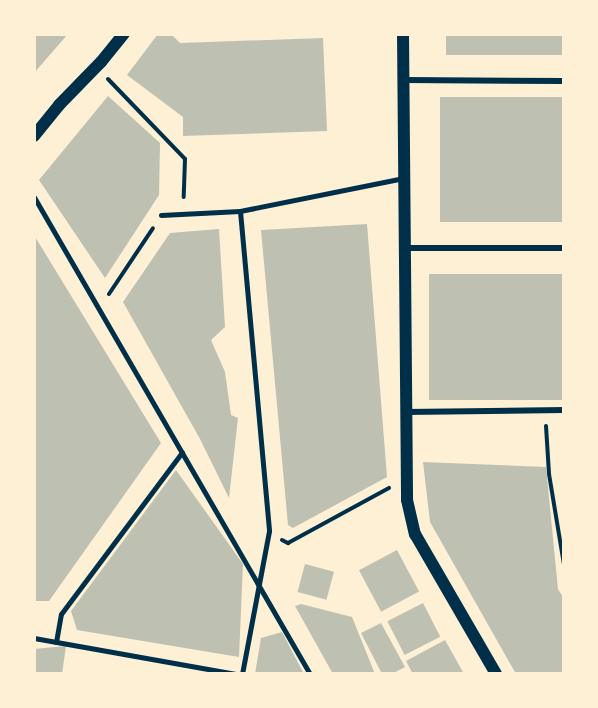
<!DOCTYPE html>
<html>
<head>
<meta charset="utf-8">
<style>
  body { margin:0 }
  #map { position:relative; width:598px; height:708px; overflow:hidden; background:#fdf0d5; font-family:Commissioner,sans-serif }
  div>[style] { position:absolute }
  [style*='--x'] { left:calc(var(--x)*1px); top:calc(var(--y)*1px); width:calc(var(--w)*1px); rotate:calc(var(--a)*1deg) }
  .building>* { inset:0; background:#bec0b2; transform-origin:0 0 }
  .path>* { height:4px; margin:-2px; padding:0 2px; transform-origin:2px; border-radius:2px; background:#003049 }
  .pedestrian>* { height:5px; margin:-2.5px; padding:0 2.5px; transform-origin:2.5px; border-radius:2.5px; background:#003049 }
  .minor>* { height:6px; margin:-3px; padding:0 3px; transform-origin:3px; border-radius:3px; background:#003049 }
  .secondary>* { height:12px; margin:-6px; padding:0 6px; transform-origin:6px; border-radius:6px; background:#003049 }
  span { translate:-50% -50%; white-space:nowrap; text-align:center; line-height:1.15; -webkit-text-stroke:4.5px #fdf0d5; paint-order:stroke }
  .frame { position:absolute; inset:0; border:36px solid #fdf0d5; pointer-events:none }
</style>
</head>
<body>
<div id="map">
  <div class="building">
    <div style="clip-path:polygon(34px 34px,68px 34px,34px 73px)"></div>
    <div style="clip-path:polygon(158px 34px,171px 34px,180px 43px,323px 38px,327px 131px,183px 136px,183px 117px,127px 75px)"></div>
    <div style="left:446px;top:34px;width:118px;height:21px"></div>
    <div style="clip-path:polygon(108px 96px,160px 143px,159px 195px,105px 278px,39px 180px)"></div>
    <div style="left:440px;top:97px;width:124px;height:125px"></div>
    <div style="clip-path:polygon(367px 224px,387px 477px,293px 528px,288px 525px,261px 230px)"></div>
    <div style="clip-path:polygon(219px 229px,225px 327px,211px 340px,225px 372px,231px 415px,238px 418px,229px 498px,200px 439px,123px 302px,170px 233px)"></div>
    <div style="clip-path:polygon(34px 235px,161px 443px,49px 601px,34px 601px)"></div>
    <div style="left:429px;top:274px;width:135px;height:126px"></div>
    <div style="clip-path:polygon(423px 462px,546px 467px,558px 589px,564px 599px,564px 674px,516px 674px,430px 522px)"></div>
    <div style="clip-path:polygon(176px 470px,243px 564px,239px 657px,77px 630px,71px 611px)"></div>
    <div style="left:397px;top:550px;width:47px;height:43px;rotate:62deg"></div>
    <div style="left:305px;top:564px;width:30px;height:29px;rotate:15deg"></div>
    <div style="left:423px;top:603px;width:38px;height:40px;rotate:63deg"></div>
    <div style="clip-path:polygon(301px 604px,352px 617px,375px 674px,333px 674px,295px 606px)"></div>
    <div style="clip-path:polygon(381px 623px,405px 667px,392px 674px,382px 674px,361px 633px)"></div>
    <div style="clip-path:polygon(282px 632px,304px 674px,255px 674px,261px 638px)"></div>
    <div style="clip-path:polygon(445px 640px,464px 674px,413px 674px,406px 661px)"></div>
    <div style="clip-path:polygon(66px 646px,62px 674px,34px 674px,34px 649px)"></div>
  </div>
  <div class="path">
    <div style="--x:108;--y:79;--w:111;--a:46.1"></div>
    <div style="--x:185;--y:159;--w:38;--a:92"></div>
    <div style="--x:109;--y:294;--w:79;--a:-56.3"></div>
    <div style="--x:546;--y:426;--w:48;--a:86.4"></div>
    <div style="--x:549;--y:474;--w:92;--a:80.6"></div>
    <div style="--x:282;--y:540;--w:7;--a:27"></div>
    <div style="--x:288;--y:543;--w:115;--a:-28.6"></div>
  </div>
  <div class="pedestrian">
    <div style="--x:34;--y:197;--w:551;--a:59.95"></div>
    <div style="--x:240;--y:211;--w:321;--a:84.8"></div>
    <div style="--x:269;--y:531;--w:146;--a:100.7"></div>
    <div style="--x:161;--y:215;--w:79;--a:-2.9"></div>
    <div style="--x:240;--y:211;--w:167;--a:-11.4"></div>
    <div style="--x:34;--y:638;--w:205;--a:10.1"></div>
    <div style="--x:56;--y:642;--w:28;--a:-80"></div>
    <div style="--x:61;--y:614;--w:202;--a:-53.2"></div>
  </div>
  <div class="minor">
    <div style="--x:404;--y:80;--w:160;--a:0.4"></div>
    <div style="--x:405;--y:248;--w:159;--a:0"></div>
    <div style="--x:406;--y:412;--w:158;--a:-0.7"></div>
  </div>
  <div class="secondary">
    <div style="--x:403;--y:34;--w:466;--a:89.5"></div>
    <div style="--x:407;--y:500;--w:35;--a:77"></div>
    <div style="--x:415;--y:534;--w:162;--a:59.9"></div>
    <div style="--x:34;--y:136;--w:40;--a:-51"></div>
    <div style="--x:59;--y:105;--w:60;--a:-45.7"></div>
    <div style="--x:101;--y:62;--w:36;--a:-51"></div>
  </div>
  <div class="frame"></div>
</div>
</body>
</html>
